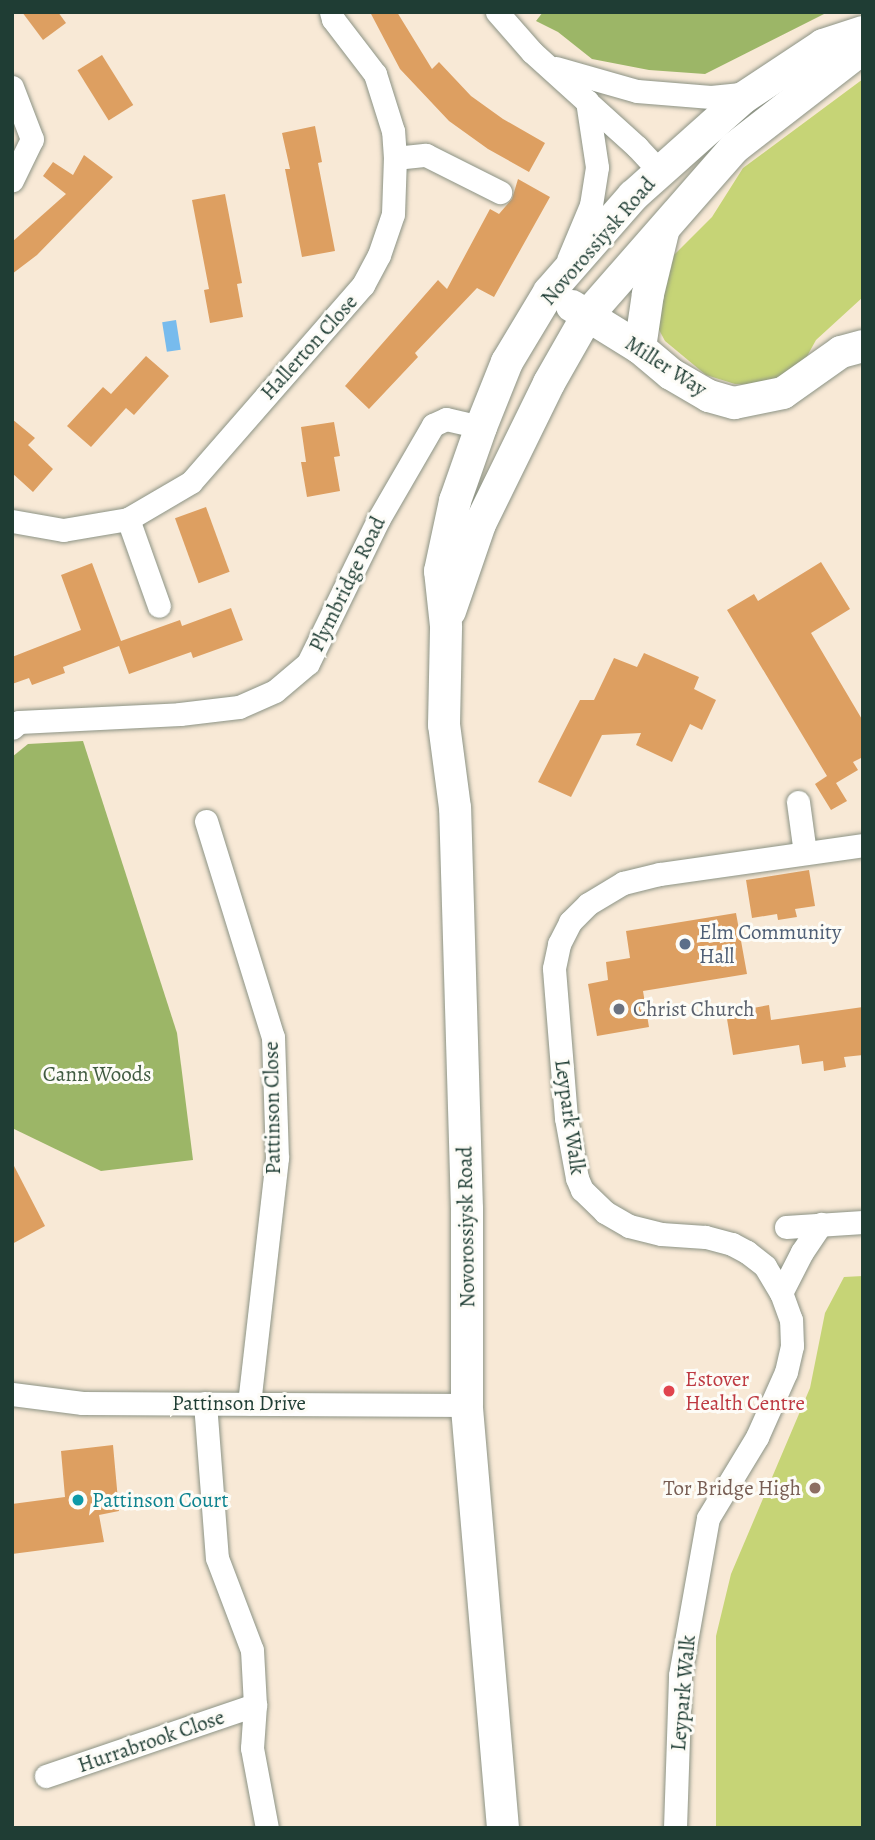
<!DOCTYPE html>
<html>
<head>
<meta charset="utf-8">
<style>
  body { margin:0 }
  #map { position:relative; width:875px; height:1840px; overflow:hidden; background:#f8e9d6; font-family:Alegreya,serif }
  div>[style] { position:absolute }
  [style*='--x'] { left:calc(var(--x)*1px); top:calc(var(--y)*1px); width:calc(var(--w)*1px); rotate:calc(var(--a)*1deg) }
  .green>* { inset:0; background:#c6d476 }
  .forest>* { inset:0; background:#9cb667 }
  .water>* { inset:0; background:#77bbed; transform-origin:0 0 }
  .building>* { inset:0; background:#dd9f61; transform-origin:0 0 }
  .roads { filter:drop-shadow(0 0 2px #8c9385) drop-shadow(0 0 2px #8c9385) }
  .street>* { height:23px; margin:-11.5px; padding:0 11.5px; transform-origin:11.5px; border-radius:11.5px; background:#fff }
  .secondary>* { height:32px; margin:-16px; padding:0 16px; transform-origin:16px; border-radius:16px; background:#fff }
  .dots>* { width:19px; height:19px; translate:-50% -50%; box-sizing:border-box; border:4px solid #fdfcf7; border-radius:50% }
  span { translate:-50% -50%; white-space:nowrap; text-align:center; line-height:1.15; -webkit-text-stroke:6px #fdfcf7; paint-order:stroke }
  .street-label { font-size:21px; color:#1f3d34 }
  .service-label { font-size:21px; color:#4e5e75 }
  .left { translate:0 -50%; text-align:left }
  .worship-label { font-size:21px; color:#5b616d }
  .park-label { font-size:21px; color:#405b41 }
  .health-label { font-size:21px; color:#be3a42 }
  .education-label { font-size:21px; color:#785e54 }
  .right { translate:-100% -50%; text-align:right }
  .culture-label { font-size:21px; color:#0d838f }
  .frame { position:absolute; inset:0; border:14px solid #1f3d34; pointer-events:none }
</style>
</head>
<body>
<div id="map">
  <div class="green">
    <div style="clip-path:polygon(863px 79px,863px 297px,816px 340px,800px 369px,782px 379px,754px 385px,735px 384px,706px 375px,665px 341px,650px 313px,663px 266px,712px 217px,743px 168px)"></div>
    <div style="clip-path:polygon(863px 1276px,863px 1828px,716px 1828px,716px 1636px,731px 1574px,810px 1388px,825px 1313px,844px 1277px)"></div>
  </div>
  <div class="forest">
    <div style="clip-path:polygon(543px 12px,828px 12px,705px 74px,649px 70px,592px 59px,558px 32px,536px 21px)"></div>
    <div style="clip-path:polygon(83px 741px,177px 1033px,193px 1160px,101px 1171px,12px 1128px,12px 757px,28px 744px)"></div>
  </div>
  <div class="water">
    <div style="left:176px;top:320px;width:30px;height:14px;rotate:81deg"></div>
  </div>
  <div class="building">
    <div style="clip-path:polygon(22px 12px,58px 12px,66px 23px,43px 40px)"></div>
    <div style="clip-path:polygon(370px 12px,397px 12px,432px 69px,439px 62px,471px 96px,503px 119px,545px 143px,529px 172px,488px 149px,449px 121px,400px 69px)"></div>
    <div style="left:102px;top:55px;width:59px;height:29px;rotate:58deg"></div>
    <div style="clip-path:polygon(315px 126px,322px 162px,318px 163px,335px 251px,302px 257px,285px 169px,290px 169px,282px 133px)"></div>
    <div style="clip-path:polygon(84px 155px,113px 177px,37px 255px,12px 274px,12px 242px,66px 194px,43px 176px,53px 162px,73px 175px)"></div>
    <div style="clip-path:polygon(518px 179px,550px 197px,494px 297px,477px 288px,415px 353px,418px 357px,369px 409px,345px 386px,438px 280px,447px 289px,490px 209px,499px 214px,512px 199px)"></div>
    <div style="clip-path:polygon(225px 194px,242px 283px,237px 284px,243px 317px,210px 323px,204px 290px,209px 289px,192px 200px)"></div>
    <div style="clip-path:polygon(146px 356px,169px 376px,134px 415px,126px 408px,91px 447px,67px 426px,103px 387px,111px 394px)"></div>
    <div style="clip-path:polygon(12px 419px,35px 438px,28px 445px,53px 469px,33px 492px,12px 473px)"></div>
    <div style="clip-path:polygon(334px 422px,340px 456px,334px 457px,340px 491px,307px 497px,301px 462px,306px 462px,301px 427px)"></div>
    <div style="left:206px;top:507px;width:69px;height:33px;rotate:70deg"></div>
    <div style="clip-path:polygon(821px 562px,850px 609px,811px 633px,863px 721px,863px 757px,853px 762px,858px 770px,836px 783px,847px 801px,831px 810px,815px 784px,827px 776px,727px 610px,754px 594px,758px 601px)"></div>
    <div style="clip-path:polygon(92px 563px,121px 641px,180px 620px,182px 626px,231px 608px,243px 640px,193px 658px,191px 652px,129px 674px,119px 646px,63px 667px,65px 673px,32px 685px,29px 678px,12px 684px,12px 657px,81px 630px,61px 575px)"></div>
    <div style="clip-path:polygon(644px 653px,699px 677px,694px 689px,716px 700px,702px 730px,690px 724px,672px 762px,636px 745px,641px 733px,602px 735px,571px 797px,538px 782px,580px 700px,594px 700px,614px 658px,637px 667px)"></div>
    <div style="clip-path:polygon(809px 870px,815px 906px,795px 909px,797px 917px,778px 920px,777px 914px,752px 918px,746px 880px)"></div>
    <div style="clip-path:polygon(736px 913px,747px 974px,643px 991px,649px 1027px,597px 1036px,588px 984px,608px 980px,606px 962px,630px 958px,626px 931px)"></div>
    <div style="clip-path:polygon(769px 1005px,771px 1020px,863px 1007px,863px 1055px,844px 1057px,846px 1067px,824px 1071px,823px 1061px,802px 1064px,799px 1045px,733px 1055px,726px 1013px)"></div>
    <div style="clip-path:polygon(12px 1162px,45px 1226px,12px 1244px)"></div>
    <div style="clip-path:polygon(113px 1445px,119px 1511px,99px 1515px,104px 1542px,12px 1554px,12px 1504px,65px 1497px,61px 1451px)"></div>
  </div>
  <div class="roads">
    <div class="street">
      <div style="--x:497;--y:12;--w:53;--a:48.8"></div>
      <div style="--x:532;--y:52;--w:142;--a:42.1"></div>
      <div style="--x:637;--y:147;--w:33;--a:47"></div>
      <div style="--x:556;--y:68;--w:84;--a:15.9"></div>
      <div style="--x:637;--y:91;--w:74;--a:4.6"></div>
      <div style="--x:711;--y:97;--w:40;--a:-5.7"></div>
      <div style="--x:12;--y:87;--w:56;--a:69"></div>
      <div style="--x:32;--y:139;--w:46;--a:116"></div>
      <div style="--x:395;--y:158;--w:31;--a:-6"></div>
      <div style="--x:426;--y:155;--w:83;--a:26.6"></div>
      <div style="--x:568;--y:260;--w:60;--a:-67.3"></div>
      <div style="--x:591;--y:205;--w:38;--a:-81"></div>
      <div style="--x:597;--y:167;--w:67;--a:-98.6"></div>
      <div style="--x:128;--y:519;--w:92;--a:70.4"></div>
      <div style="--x:12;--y:521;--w:52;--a:10"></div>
      <div style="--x:63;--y:530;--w:66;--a:-9.6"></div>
      <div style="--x:128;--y:519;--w:73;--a:-30.4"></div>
      <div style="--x:191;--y:482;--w:262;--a:-48.9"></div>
      <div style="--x:363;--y:285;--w:34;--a:-62"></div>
      <div style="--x:379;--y:255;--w:43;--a:-71.1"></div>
      <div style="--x:393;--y:214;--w:56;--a:-88"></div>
      <div style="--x:395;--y:158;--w:27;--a:-94"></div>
      <div style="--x:393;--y:131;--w:60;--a:-107.5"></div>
      <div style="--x:375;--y:74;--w:69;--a:-127.4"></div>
      <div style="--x:333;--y:19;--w:7;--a:-106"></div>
      <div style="--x:12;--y:728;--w:9;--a:-41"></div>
      <div style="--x:19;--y:722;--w:161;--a:-2.8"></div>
      <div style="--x:180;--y:714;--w:59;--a:-6.8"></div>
      <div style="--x:239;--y:707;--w:39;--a:-24"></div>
      <div style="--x:275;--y:691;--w:43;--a:-40.3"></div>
      <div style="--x:308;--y:663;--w:159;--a:-63.9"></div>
      <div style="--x:378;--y:520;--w:110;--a:-59.9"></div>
      <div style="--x:433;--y:425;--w:14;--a:-25"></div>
      <div style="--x:446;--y:419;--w:36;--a:13"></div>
      <div style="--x:798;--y:802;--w:51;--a:82.2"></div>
      <div style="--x:206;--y:821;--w:226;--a:72.8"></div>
      <div style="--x:273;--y:1037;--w:121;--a:88.1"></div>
      <div style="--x:277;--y:1158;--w:247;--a:96.5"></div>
      <div style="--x:786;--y:1227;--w:77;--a:-3.7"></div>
      <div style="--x:781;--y:1293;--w:46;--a:-62.9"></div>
      <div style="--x:802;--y:1252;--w:34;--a:-56"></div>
      <div style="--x:12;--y:1394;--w:71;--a:7.3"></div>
      <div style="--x:82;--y:1403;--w:385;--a:0.3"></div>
      <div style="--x:205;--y:1403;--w:155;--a:85.6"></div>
      <div style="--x:217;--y:1558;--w:98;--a:69.2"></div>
      <div style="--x:252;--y:1650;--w:55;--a:86.9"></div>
      <div style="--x:255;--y:1705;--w:43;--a:94"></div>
      <div style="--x:252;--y:1748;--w:81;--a:79.4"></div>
      <div style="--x:46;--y:1776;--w:221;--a:-18.8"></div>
      <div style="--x:675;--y:1828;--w:153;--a:-88.1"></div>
      <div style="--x:680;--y:1675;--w:159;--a:-79.9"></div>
      <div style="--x:708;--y:1518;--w:95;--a:-58.8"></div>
      <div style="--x:757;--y:1437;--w:71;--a:-66"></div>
      <div style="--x:786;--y:1372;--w:27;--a:-77"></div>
      <div style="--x:792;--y:1346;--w:26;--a:-92"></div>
      <div style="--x:791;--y:1320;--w:29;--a:-110"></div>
      <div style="--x:781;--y:1293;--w:31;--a:-121"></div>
      <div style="--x:765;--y:1266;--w:23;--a:-142"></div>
      <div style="--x:747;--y:1252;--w:17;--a:-152"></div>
      <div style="--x:732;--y:1244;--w:28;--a:-165"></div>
      <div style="--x:705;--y:1237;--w:44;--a:-176.1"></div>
      <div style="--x:661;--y:1234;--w:33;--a:-166"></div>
      <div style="--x:629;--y:1226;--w:28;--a:-150"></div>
      <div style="--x:605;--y:1212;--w:32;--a:-136"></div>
      <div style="--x:582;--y:1190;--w:13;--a:-113"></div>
      <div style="--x:577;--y:1178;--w:61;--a:-100.4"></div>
      <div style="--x:566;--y:1118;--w:150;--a:-94.6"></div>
      <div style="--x:554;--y:968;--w:25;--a:-78"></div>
      <div style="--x:559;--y:944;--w:25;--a:-63"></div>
      <div style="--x:570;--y:922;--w:25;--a:-45"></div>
      <div style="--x:588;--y:904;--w:41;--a:-31"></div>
      <div style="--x:623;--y:883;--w:38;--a:-14"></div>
      <div style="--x:660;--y:874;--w:205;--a:-8.1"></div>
    </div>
    <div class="secondary">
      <div style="--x:572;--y:306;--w:80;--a:31.7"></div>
      <div style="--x:640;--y:348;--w:40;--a:40"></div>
      <div style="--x:671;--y:374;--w:44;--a:30.1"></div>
      <div style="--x:709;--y:396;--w:26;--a:16"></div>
      <div style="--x:734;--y:403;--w:50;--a:-11.5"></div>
      <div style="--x:783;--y:393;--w:71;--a:-35.3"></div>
      <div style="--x:841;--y:352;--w:23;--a:-15"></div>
      <div style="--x:640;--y:348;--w:55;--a:-81.6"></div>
      <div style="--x:648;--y:294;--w:64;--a:-76.4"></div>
      <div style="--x:450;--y:611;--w:92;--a:-71"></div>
      <div style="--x:480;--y:524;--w:157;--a:-63.9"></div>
      <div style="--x:549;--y:383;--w:77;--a:-60.4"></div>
      <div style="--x:587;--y:316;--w:223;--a:-48.8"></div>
      <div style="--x:734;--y:148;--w:163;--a:-37.8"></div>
      <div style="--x:503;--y:1828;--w:425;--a:-94.9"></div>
      <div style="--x:467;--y:1405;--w:196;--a:-90"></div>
      <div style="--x:467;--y:1209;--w:401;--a:-91.7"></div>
      <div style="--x:455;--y:808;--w:84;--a:-97.5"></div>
      <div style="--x:444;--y:725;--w:99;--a:-88.8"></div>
      <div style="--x:446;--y:626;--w:55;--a:-96.2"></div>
      <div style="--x:440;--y:571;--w:72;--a:-77.9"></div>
      <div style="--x:455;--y:501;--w:78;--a:-70.6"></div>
      <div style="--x:481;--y:427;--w:70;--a:-68.2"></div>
      <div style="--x:507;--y:362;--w:82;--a:-59"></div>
      <div style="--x:549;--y:292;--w:128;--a:-48.8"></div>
      <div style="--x:633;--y:196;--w:147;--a:-41.7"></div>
      <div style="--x:743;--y:98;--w:96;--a:-33.5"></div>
      <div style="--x:823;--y:45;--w:42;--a:-18"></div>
    </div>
  </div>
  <div class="dots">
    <div style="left:685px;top:944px;background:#5c6f8a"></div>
    <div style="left:619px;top:1009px;background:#6b7280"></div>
    <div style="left:669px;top:1391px;background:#e0444e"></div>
    <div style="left:815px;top:1488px;background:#8d6e63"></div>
    <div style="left:78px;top:1500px;background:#0f9aa8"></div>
  </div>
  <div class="street-label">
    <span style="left:598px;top:241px;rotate:-49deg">Novorossiysk Road</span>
    <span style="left:309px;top:347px;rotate:-48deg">Hallerton Close</span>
    <span style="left:666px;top:366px;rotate:33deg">Miller Way</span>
    <span style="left:347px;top:584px;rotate:-64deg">Plymbridge Road</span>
    <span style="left:272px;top:1108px;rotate:-91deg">Pattinson Close</span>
    <span style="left:570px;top:1117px;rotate:82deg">Leypark Walk</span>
    <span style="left:466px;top:1227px;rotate:-91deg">Novorossiysk Road</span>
    <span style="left:239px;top:1403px">Pattinson Drive</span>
    <span style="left:683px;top:1693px;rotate:-85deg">Leypark Walk</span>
    <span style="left:151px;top:1741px;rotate:-19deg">Hurrabrook Close</span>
  </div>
  <div class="service-label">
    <span class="left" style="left:699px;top:944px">Elm Community<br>Hall</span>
  </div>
  <div class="worship-label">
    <span class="left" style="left:633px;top:1009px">Christ Church</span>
  </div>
  <div class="park-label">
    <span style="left:97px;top:1074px">Cann Woods</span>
  </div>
  <div class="health-label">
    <span class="left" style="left:685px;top:1391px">Estover<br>Health Centre</span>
  </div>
  <div class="education-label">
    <span class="right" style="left:801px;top:1488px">Tor Bridge High</span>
  </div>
  <div class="culture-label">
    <span class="left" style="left:92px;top:1500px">Pattinson Court</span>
  </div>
  <div class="frame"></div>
</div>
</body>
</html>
